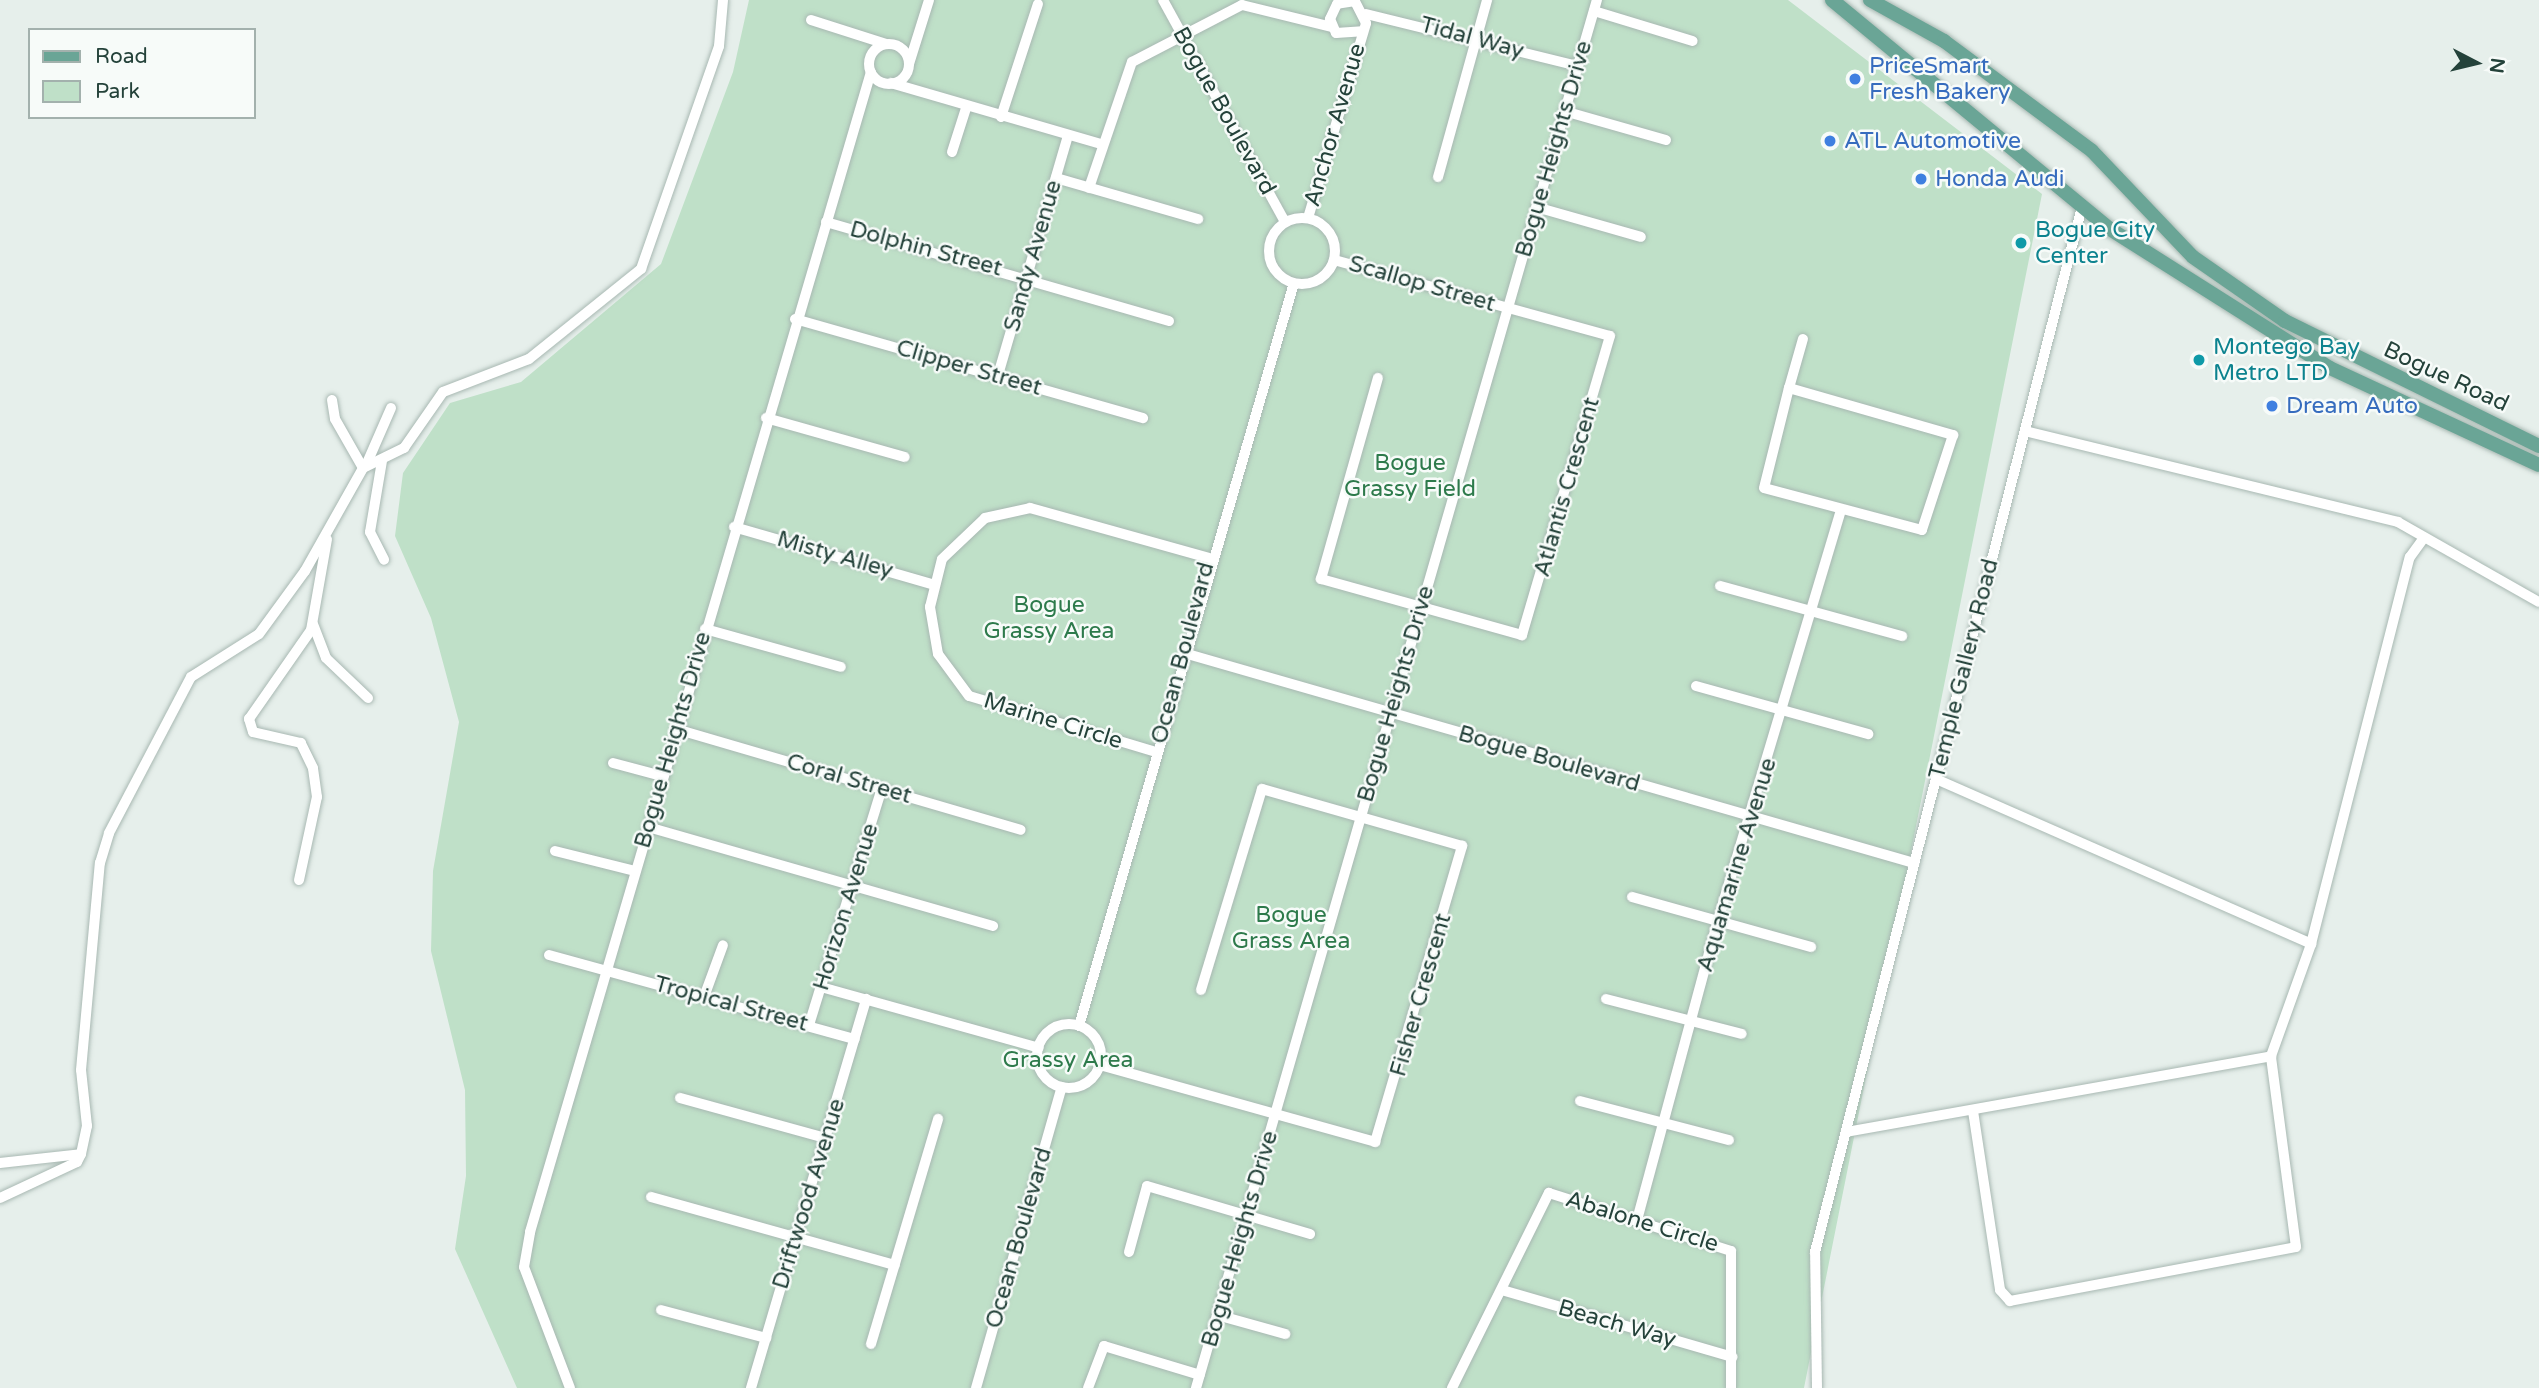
<!DOCTYPE html>
<html>
<head>
<meta charset="utf-8">
<style>
  body { margin:0 }
  #map { position:relative; width:2539px; height:1388px; overflow:hidden; background:#e6efeb; font-family:"Varela Round",sans-serif }
  div>[style] { position:absolute }
  [style*='--x'] { left:calc(var(--x)*1px); top:calc(var(--y)*1px); width:calc(var(--w)*1px); rotate:calc(var(--a)*1deg) }
  .green>* { inset:0; background:#bfe0c8 }
  .roads { filter:drop-shadow(0 0 2px #a8b8b2) drop-shadow(0 0 2px #a8b8b2) }
  .minor>* { height:10px; margin:-5px; padding:0 5px; transform-origin:5px; border-radius:5px; background:#fff }
  .minor>.ring { margin:-5px; padding:0; box-sizing:content-box; background:none; border:10px solid #fff; border-radius:50% }
  .major>* { height:14px; margin:-7px; padding:0 7px; transform-origin:7px; border-radius:7px; background:#6aa596 }
  .dots>* { width:19px; height:19px; translate:-50% -50%; box-sizing:border-box; border:4px solid #f7fbf9; border-radius:50% }
  span { translate:-50% -50%; white-space:nowrap; text-align:center; line-height:1.15; -webkit-text-stroke:5px #f7fbf9; paint-order:stroke }
  .street-label { font-size:23px; color:#24423a }
  .shop-label { font-size:23px; color:#366cbe }
  .left { translate:0 -50%; text-align:left }
  .culture-label { font-size:23px; color:#0d838f }
  .park-label { font-size:23px; color:#2d7a4b }
  .legend { position:absolute; left:28px; top:28px; width:228px; height:91px; box-sizing:border-box; background:#f7fbf9; border:2px solid #a3b1ad; margin:0; padding:9px 12px; list-style:none; font-size:21px; color:#24423a }
  .legend li { display:flex; align-items:center; gap:14px; height:35px }
  .legend b { width:35px; border:2px solid #a3b1ad }
  .north { position:absolute; left:2441px; top:28px; width:70px; height:70px; -webkit-text-stroke:5px #f7fbf9; paint-order:stroke; rotate:97deg; font-size:19px; font-weight:700; line-height:28px; text-align:center; color:#24423a }
  .north::after { content:''; display:block; margin:auto; width:24px; height:32px; background:#24423a; clip-path:polygon(50% 0,100% 100%,50% 72%,0 100%) }
</style>
</head>
<body>
<div id="map">
  <div class="green">
    <div style="clip-path:polygon(749px 0,1788px 0,2042px 194px,1804px 1388px,517px 1388px,455px 1249px,466px 1176px,465px 1090px,431px 951px,433px 871px,459px 722px,431px 618px,395px 536px,403px 473px,450px 403px,521px 382px,661px 264px,733px 72px)"></div>
  </div>
  <div class="roads">
    <div class="minor">
      <div style="--x:1163;--y:0;--w:253;--a:61.2"></div>
      <div style="--x:1594;--y:11;--w:103;--a:16.9"></div>
      <div style="--x:1366;--y:14;--w:217;--a:13.8"></div>
      <div style="--x:811;--y:20;--w:79;--a:17.7"></div>
      <div class="ring" style="left:869px;top:44px;width:30px;height:30px"></div>
      <div style="--x:909;--y:64;--w:67;--a:-72.6"></div>
      <div style="--x:891;--y:83;--w:219;--a:16.2"></div>
      <div style="--x:1564;--y:111;--w:106;--a:15.9"></div>
      <div style="--x:1001;--y:117;--w:119;--a:-71.9"></div>
      <div style="--x:952;--y:152;--w:46;--a:-72.3"></div>
      <div style="--x:1438;--y:177;--w:184;--a:-74.5"></div>
      <div style="--x:1056;--y:178;--w:148;--a:16.1"></div>
      <div style="--x:1089;--y:188;--w:133;--a:-71.2"></div>
      <div style="--x:1132;--y:62;--w:124;--a:-27.4"></div>
      <div style="--x:1242;--y:5;--w:93;--a:13.7"></div>
      <div style="--x:1536;--y:207;--w:109;--a:15.9"></div>
      <div style="--x:1308;--y:218;--w:203;--a:-73.4"></div>
      <div style="--x:1366;--y:23;--w:25;--a:-117"></div>
      <div style="--x:1355;--y:1;--w:18;--a:171"></div>
      <div style="--x:1337;--y:4;--w:17;--a:115"></div>
      <div style="--x:1330;--y:19;--w:15;--a:67"></div>
      <div style="--x:1336;--y:33;--w:26;--a:-4"></div>
      <div class="ring" style="left:1269px;top:218px;width:56px;height:56px"></div>
      <div style="--x:826;--y:222;--w:357;--a:16.1"></div>
      <div style="--x:1334;--y:260;--w:286;--a:15.4"></div>
      <div style="--x:1610;--y:336;--w:312;--a:106.4"></div>
      <div style="--x:1522;--y:635;--w:209;--a:-164.4"></div>
      <div style="--x:1321;--y:579;--w:209;--a:-74.2"></div>
      <div style="--x:795;--y:319;--w:362;--a:15.9"></div>
      <div style="--x:998;--y:375;--w:249;--a:-73.7"></div>
      <div style="--x:1789;--y:388;--w:171;--a:16"></div>
      <div style="--x:1953;--y:435;--w:100;--a:108.1"></div>
      <div style="--x:1922;--y:530;--w:163;--a:-165.1"></div>
      <div style="--x:1764;--y:488;--w:103;--a:-76"></div>
      <div style="--x:1789;--y:388;--w:51;--a:-74.1"></div>
      <div style="--x:332;--y:400;--w:19;--a:81"></div>
      <div style="--x:335;--y:419;--w:56;--a:60.3"></div>
      <div style="--x:766;--y:418;--w:144;--a:15.7"></div>
      <div style="--x:2025;--y:431;--w:384;--a:13.7"></div>
      <div style="--x:2398;--y:522;--w:162;--a:29.6"></div>
      <div style="--x:382;--y:461;--w:72;--a:99.6"></div>
      <div style="--x:370;--y:532;--w:31;--a:63"></div>
      <div style="--x:367;--y:463;--w:60;--a:-66.4"></div>
      <div style="--x:734;--y:527;--w:209;--a:16.1"></div>
      <div style="--x:1720;--y:586;--w:189;--a:15.4"></div>
      <div style="--x:313;--y:624;--w:36;--a:69"></div>
      <div style="--x:326;--y:658;--w:58;--a:43.6"></div>
      <div style="--x:705;--y:629;--w:141;--a:15.6"></div>
      <div style="--x:1184;--y:653;--w:760;--a:16.05"></div>
      <div style="--x:1696;--y:686;--w:179;--a:15.6"></div>
      <div style="--x:676;--y:729;--w:359;--a:16.3"></div>
      <div style="--x:1156;--y:752;--w:195;--a:-163.3"></div>
      <div style="--x:969;--y:696;--w:52;--a:-126.4"></div>
      <div style="--x:938;--y:654;--w:48;--a:-99.7"></div>
      <div style="--x:930;--y:607;--w:49;--a:-76"></div>
      <div style="--x:942;--y:559;--w:59;--a:-43.6"></div>
      <div style="--x:985;--y:518;--w:46;--a:-12.5"></div>
      <div style="--x:1030;--y:508;--w:186;--a:15.6"></div>
      <div style="--x:613;--y:763;--w:51;--a:14.9"></div>
      <div style="--x:1936;--y:779;--w:410;--a:23.7"></div>
      <div style="--x:648;--y:827;--w:359;--a:16"></div>
      <div style="--x:555;--y:851;--w:82;--a:14"></div>
      <div style="--x:299;--y:880;--w:85;--a:-77.8"></div>
      <div style="--x:317;--y:797;--w:29;--a:-98"></div>
      <div style="--x:313;--y:768;--w:28;--a:-116"></div>
      <div style="--x:301;--y:743;--w:49;--a:-167.1"></div>
      <div style="--x:253;--y:732;--w:14;--a:-107"></div>
      <div style="--x:249;--y:719;--w:108;--a:-55.1"></div>
      <div style="--x:311;--y:630;--w:92;--a:-80"></div>
      <div style="--x:1632;--y:897;--w:186;--a:15.6"></div>
      <div style="--x:549;--y:955;--w:317;--a:15.4"></div>
      <div style="--x:821;--y:987;--w:226;--a:15.6"></div>
      <div style="--x:704;--y:997;--w:55;--a:-69.9"></div>
      <div style="--x:1606;--y:999;--w:140;--a:14.4"></div>
      <div class="ring" style="left:1037px;top:1024px;width:54px;height:54px"></div>
      <div style="--x:809;--y:1025;--w:248;--a:-72.9"></div>
      <div style="--x:1079;--y:1026;--w:773;--a:-73.86"></div>
      <div style="--x:1100;--y:1065;--w:286;--a:15.6"></div>
      <div style="--x:1375;--y:1142;--w:309;--a:-73.6"></div>
      <div style="--x:1462;--y:846;--w:208;--a:-164.1"></div>
      <div style="--x:1262;--y:789;--w:210;--a:106.9"></div>
      <div style="--x:680;--y:1098;--w:150;--a:15.4"></div>
      <div style="--x:1580;--y:1101;--w:154;--a:14.7"></div>
      <div style="--x:1973;--y:1111;--w:181;--a:81.4"></div>
      <div style="--x:2000;--y:1290;--w:15;--a:48"></div>
      <div style="--x:2010;--y:1301;--w:291;--a:-10.7"></div>
      <div style="--x:2296;--y:1247;--w:193;--a:-97.5"></div>
      <div style="--x:2271;--y:1056;--w:119;--a:-70.3"></div>
      <div style="--x:2311;--y:944;--w:399;--a:-75.7"></div>
      <div style="--x:2410;--y:557;--w:24;--a:-54"></div>
      <div style="--x:1846;--y:1132;--w:432;--a:-10.1"></div>
      <div style="--x:0;--y:1163;--w:81;--a:-6.3"></div>
      <div style="--x:651;--y:1197;--w:253;--a:15.6"></div>
      <div style="--x:0;--y:1198;--w:85;--a:-25.1"></div>
      <div style="--x:77;--y:1162;--w:9;--a:-63"></div>
      <div style="--x:81;--y:1154;--w:29;--a:-78"></div>
      <div style="--x:87;--y:1126;--w:56;--a:-96.1"></div>
      <div style="--x:81;--y:1070;--w:208;--a:-84.8"></div>
      <div style="--x:100;--y:863;--w:31;--a:-73"></div>
      <div style="--x:109;--y:833;--w:176;--a:-62.3"></div>
      <div style="--x:191;--y:677;--w:80;--a:-32.3"></div>
      <div style="--x:259;--y:634;--w:78;--a:-53.9"></div>
      <div style="--x:305;--y:571;--w:118;--a:-60.6"></div>
      <div style="--x:363;--y:468;--w:46;--a:-26"></div>
      <div style="--x:404;--y:448;--w:68;--a:-55.1"></div>
      <div style="--x:443;--y:392;--w:92;--a:-21"></div>
      <div style="--x:529;--y:359;--w:144;--a:-38.8"></div>
      <div style="--x:641;--y:269;--w:236;--a:-70.7"></div>
      <div style="--x:719;--y:46;--w:46;--a:-85"></div>
      <div style="--x:1637;--y:1220;--w:311;--a:-74.9"></div>
      <div style="--x:1718;--y:920;--w:427;--a:-73.3"></div>
      <div style="--x:1129;--y:1252;--w:68;--a:-74.7"></div>
      <div style="--x:1147;--y:1186;--w:170;--a:16.4"></div>
      <div style="--x:1502;--y:1290;--w:240;--a:16.2"></div>
      <div style="--x:661;--y:1310;--w:109;--a:14.9"></div>
      <div style="--x:1217;--y:1315;--w:71;--a:15.6"></div>
      <div style="--x:871;--y:1344;--w:235;--a:-73.4"></div>
      <div style="--x:570;--y:1388;--w:129;--a:-110.8"></div>
      <div style="--x:524;--y:1267;--w:36;--a:-80"></div>
      <div style="--x:530;--y:1232;--w:1209;--a:-73.62"></div>
      <div style="--x:751;--y:1388;--w:406;--a:-73.5"></div>
      <div style="--x:976;--y:1388;--w:313;--a:-74.1"></div>
      <div style="--x:1088;--y:1388;--w:45;--a:-69.1"></div>
      <div style="--x:1104;--y:1346;--w:100;--a:16.8"></div>
      <div style="--x:1196;--y:1388;--w:1445;--a:-73.89"></div>
      <div style="--x:1452;--y:1388;--w:218;--a:-63.6"></div>
      <div style="--x:1549;--y:1193;--w:191;--a:17.7"></div>
      <div style="--x:1731;--y:1251;--w:137;--a:90"></div>
      <div style="--x:1817;--y:1388;--w:136;--a:-90.8"></div>
      <div style="--x:1815;--y:1252;--w:1079;--a:-75.67"></div>
    </div>
    <div class="major">
      <div style="--x:1832;--y:0;--w:360;--a:39.5"></div>
      <div style="--x:2110;--y:229;--w:260;--a:32.3"></div>
      <div style="--x:2330;--y:368;--w:230;--a:24.9"></div>
      <div style="--x:1870;--y:0;--w:85;--a:29"></div>
      <div style="--x:1944;--y:41;--w:184;--a:36.6"></div>
      <div style="--x:2092;--y:151;--w:146;--a:46.4"></div>
      <div style="--x:2193;--y:257;--w:112;--a:34.8"></div>
      <div style="--x:2285;--y:321;--w:283;--a:26.2"></div>
    </div>
  </div>
  <div class="dots">
    <div style="left:1855px;top:79px;background:#3f7fe0"></div>
    <div style="left:1830px;top:141px;background:#3f7fe0"></div>
    <div style="left:1921px;top:179px;background:#3f7fe0"></div>
    <div style="left:2021px;top:243px;background:#0f9aa8"></div>
    <div style="left:2199px;top:360px;background:#0f9aa8"></div>
    <div style="left:2272px;top:406px;background:#3f7fe0"></div>
  </div>
  <div class="street-label">
    <span style="left:1472px;top:38px;rotate:15deg">Tidal Way</span>
    <span style="left:1224px;top:111px;rotate:61deg">Bogue Boulevard</span>
    <span style="left:1335px;top:125px;rotate:-74deg">Anchor Avenue</span>
    <span style="left:1554px;top:149px;rotate:-74deg">Bogue Heights Drive</span>
    <span style="left:926px;top:249px;rotate:15deg">Dolphin Street</span>
    <span style="left:1033px;top:256px;rotate:-74deg">Sandy Avenue</span>
    <span style="left:1422px;top:284px;rotate:16deg">Scallop Street</span>
    <span style="left:969px;top:368px;rotate:16deg">Clipper Street</span>
    <span style="left:2446px;top:377px;rotate:25deg">Bogue Road</span>
    <span style="left:1567px;top:487px;rotate:-74deg">Atlantis Crescent</span>
    <span style="left:835px;top:555px;rotate:16deg">Misty Alley</span>
    <span style="left:1183px;top:653px;rotate:-75deg">Ocean Boulevard</span>
    <span style="left:1964px;top:669px;rotate:-76deg">Temple Gallery Road</span>
    <span style="left:1396px;top:694px;rotate:-74deg">Bogue Heights Drive</span>
    <span style="left:1053px;top:721px;rotate:17deg">Marine Circle</span>
    <span style="left:673px;top:740px;rotate:-74deg">Bogue Heights Drive</span>
    <span style="left:1549px;top:759px;rotate:16deg">Bogue Boulevard</span>
    <span style="left:849px;top:779px;rotate:16deg">Coral Street</span>
    <span style="left:1737px;top:865px;rotate:-73deg">Aquamarine Avenue</span>
    <span style="left:846px;top:907px;rotate:-73deg">Horizon Avenue</span>
    <span style="left:1421px;top:995px;rotate:-74deg">Fisher Crescent</span>
    <span style="left:731px;top:1004px;rotate:15deg">Tropical Street</span>
    <span style="left:809px;top:1194px;rotate:-73deg">Driftwood Avenue</span>
    <span style="left:1642px;top:1222px;rotate:17deg">Abalone Circle</span>
    <span style="left:1019px;top:1238px;rotate:-74deg">Ocean Boulevard</span>
    <span style="left:1240px;top:1239px;rotate:-74deg">Bogue Heights Drive</span>
    <span style="left:1617px;top:1324px;rotate:16deg">Beach Way</span>
  </div>
  <div class="shop-label">
    <span class="left" style="left:1869px;top:79px">PriceSmart<br>Fresh Bakery</span>
    <span class="left" style="left:1844px;top:141px">ATL Automotive</span>
    <span class="left" style="left:1935px;top:179px">Honda Audi</span>
    <span class="left" style="left:2286px;top:406px">Dream Auto</span>
  </div>
  <div class="culture-label">
    <span class="left" style="left:2035px;top:243px">Bogue City<br>Center</span>
    <span class="left" style="left:2213px;top:360px">Montego Bay<br>Metro LTD</span>
  </div>
  <div class="park-label">
    <span style="left:1410px;top:476px">Bogue<br>Grassy Field</span>
    <span style="left:1049px;top:618px">Bogue<br>Grassy Area</span>
    <span style="left:1291px;top:928px">Bogue<br>Grass Area</span>
    <span style="left:1068px;top:1060px">Grassy Area</span>
  </div>
  <ul class="legend">
  <li><b style="height:9px;background:#6aa596"></b>Road</li>
  <li><b style="height:19px;background:#bfe0c8"></b>Park</li>
  </ul>
  <div class="north">N</div>
</div>
</body>
</html>
